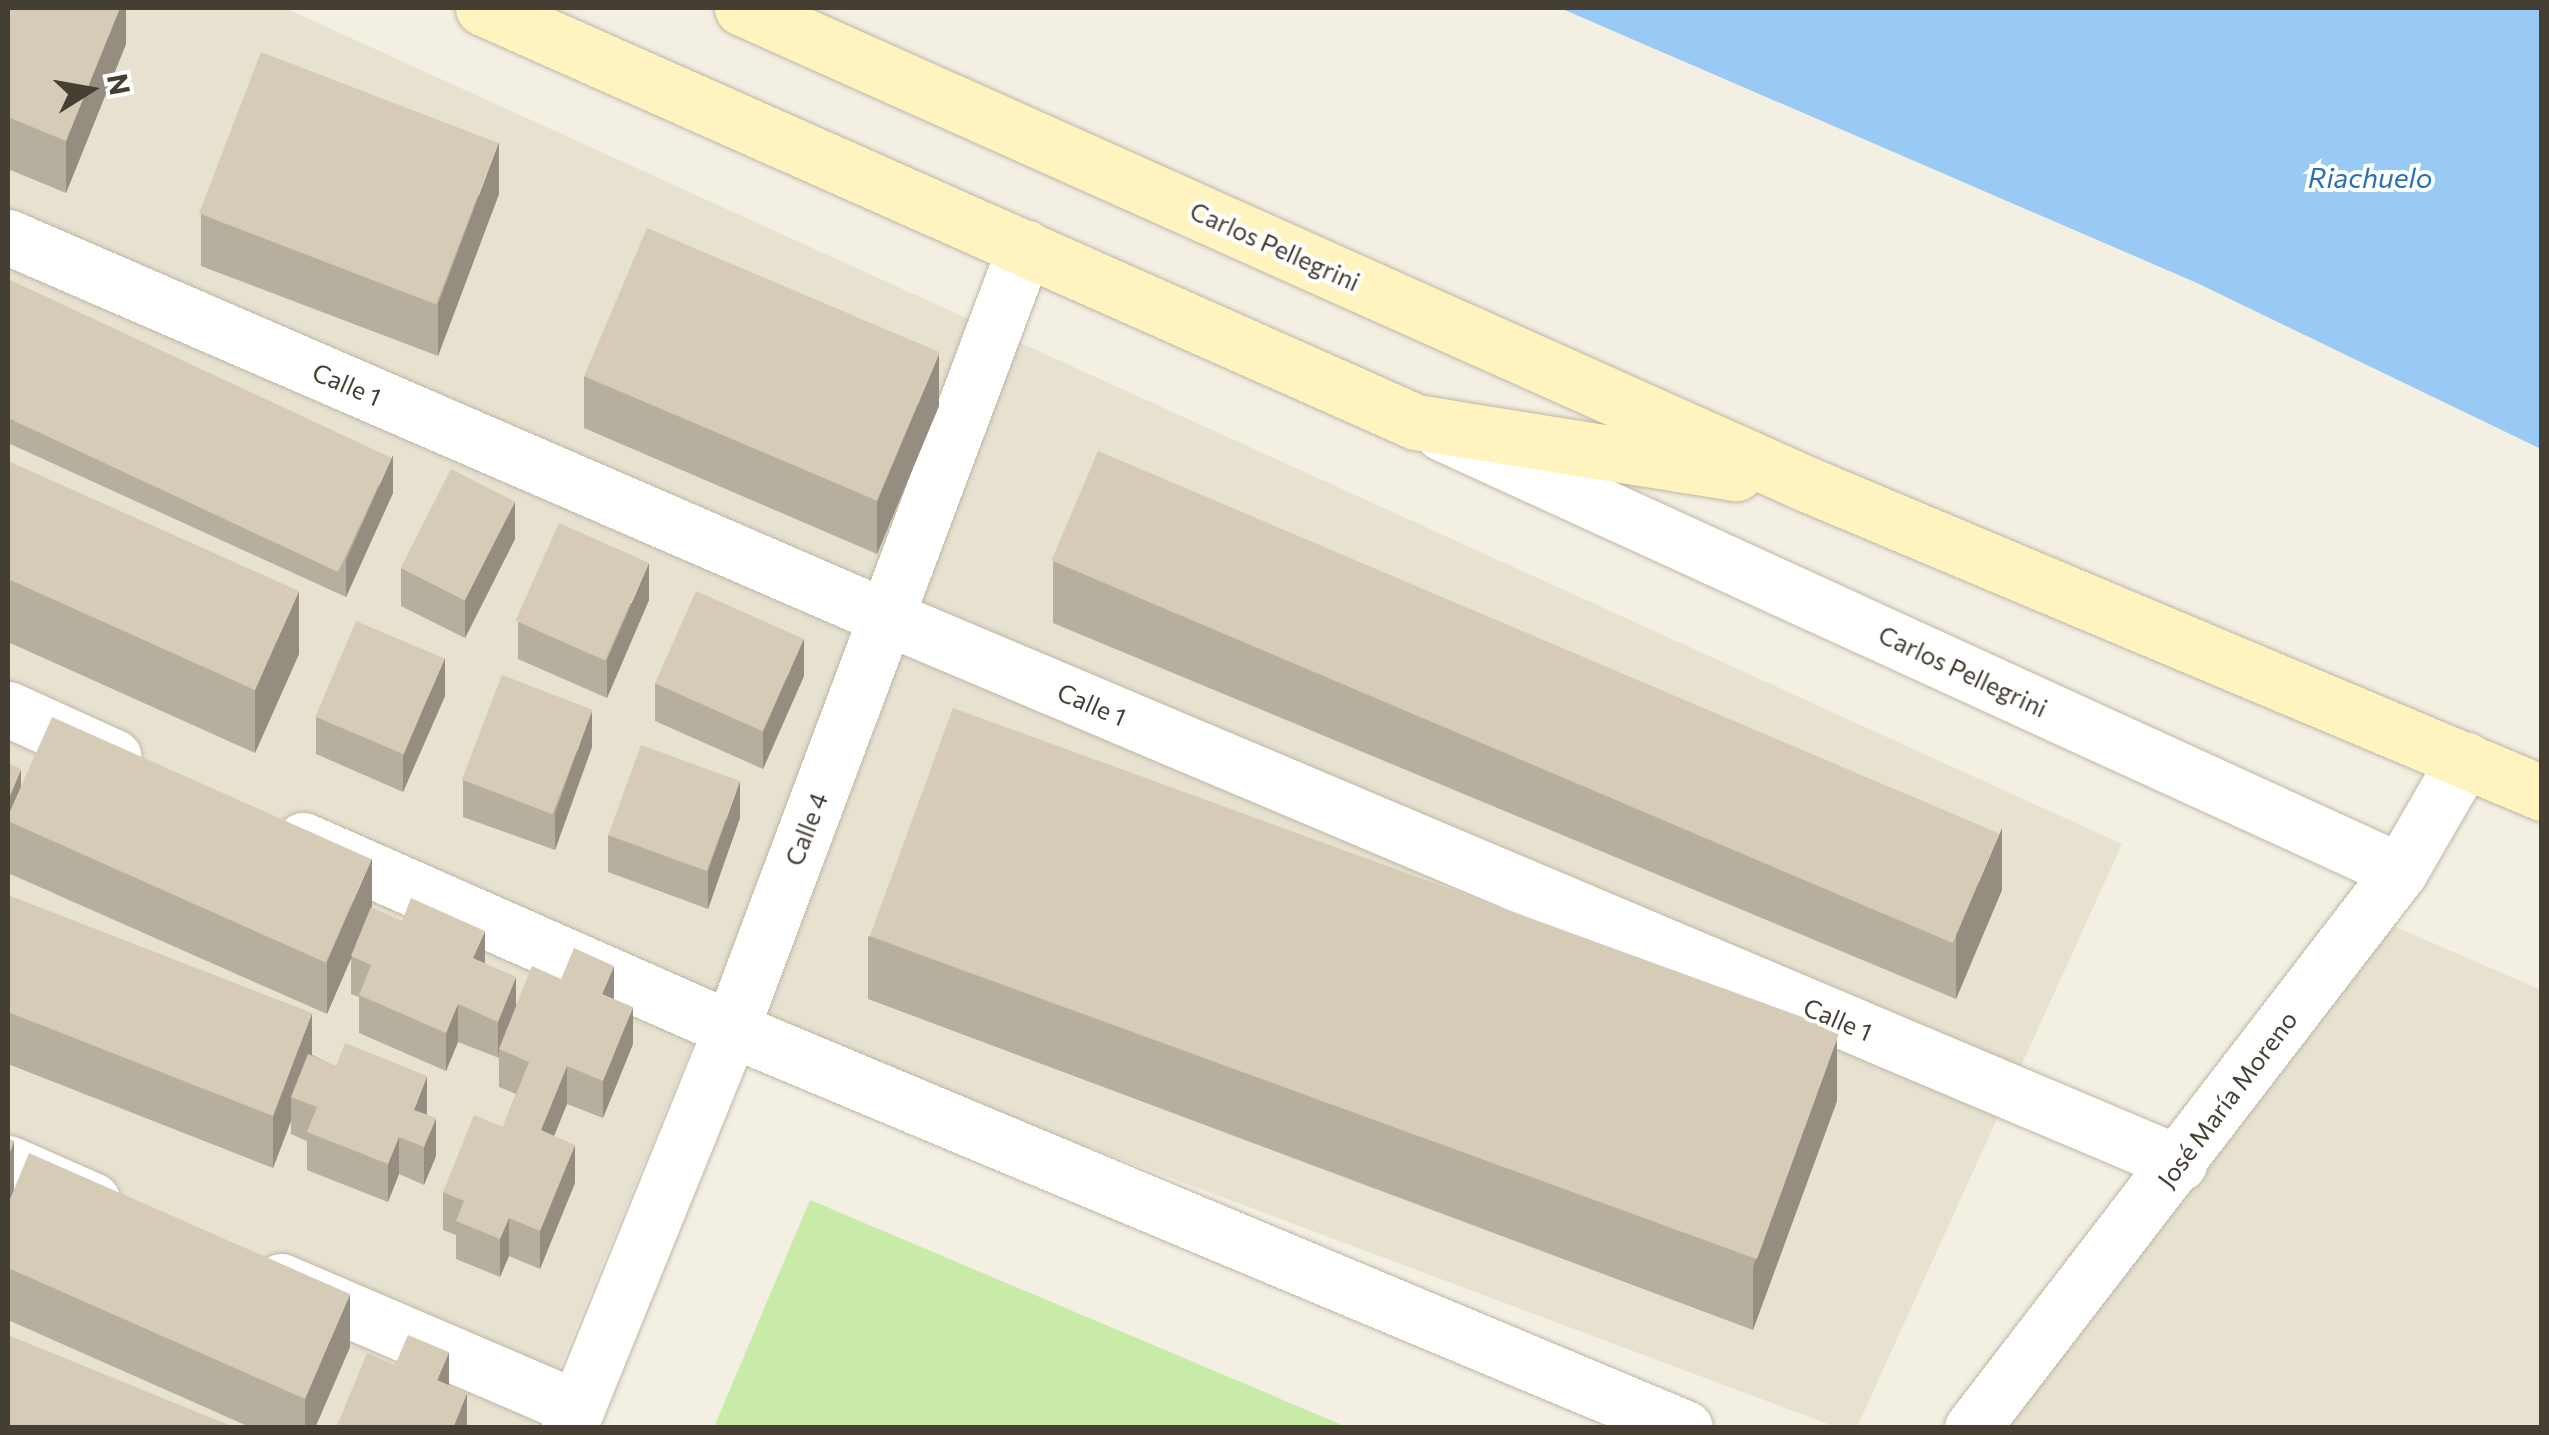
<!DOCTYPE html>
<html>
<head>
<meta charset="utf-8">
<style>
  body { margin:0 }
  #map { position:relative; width:2549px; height:1435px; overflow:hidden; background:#f3efe3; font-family:Commissioner,sans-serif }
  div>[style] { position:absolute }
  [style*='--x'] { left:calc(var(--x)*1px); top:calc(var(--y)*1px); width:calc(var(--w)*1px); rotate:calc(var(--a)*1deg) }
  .residential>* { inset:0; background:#e7e1d0 }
  .green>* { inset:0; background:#c8eba8 }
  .water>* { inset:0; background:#99caf5 }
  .roads { filter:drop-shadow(0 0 2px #bfb7a5) drop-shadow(0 0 2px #bfb7a5) }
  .street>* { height:55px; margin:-27.5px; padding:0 27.5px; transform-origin:27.5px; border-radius:27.5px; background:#fff }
  .secondary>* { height:55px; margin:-27.5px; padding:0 27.5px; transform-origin:27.5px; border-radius:27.5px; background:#fff4c0 }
  .wall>* { inset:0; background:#b7af9d }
  .shaded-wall>* { inset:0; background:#958e80 }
  .building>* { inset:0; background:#d5cbb7; transform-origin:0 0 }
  span { translate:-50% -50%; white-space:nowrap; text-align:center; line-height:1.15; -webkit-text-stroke:8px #fff; paint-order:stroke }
  .street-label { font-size:25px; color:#453f33 }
  .water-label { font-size:28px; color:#2571b8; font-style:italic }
  .frame { position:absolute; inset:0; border:10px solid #453f33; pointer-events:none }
  .north { position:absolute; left:40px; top:40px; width:100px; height:100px; -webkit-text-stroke:8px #fff; paint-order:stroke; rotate:79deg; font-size:28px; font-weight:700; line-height:40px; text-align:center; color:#453f33 }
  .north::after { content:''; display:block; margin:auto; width:35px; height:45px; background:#453f33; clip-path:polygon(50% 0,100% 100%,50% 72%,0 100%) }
</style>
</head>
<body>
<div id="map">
  <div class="residential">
    <div style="clip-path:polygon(8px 8px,285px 8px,2122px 844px,1857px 1427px,1836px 1427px,709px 1005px,535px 1427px,8px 1428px)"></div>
    <div style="clip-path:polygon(2352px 908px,2541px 990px,2541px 1427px,1991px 1428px)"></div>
  </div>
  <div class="green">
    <div style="clip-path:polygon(810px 1200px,1347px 1427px,714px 1427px)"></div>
  </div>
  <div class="water">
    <div style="clip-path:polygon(1560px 8px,2541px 8px,2541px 449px,2197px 283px)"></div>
  </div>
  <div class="roads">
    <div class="street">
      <div style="--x:8;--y:237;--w:957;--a:23.4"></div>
      <div style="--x:886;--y:617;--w:1404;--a:22.89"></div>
      <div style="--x:1442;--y:433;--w:1053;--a:24.57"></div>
      <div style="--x:8;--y:709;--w:116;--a:24.4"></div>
      <div style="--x:303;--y:840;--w:468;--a:23.8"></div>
      <div style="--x:731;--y:1029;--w:1034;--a:22.7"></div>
      <div style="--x:8;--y:1163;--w:92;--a:23.8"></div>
      <div style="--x:281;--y:1281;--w:322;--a:23.2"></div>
      <div style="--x:577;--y:1408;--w:22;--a:112"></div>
      <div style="--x:577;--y:1408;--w:409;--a:-67.9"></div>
      <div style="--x:731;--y:1029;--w:835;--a:-69.4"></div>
      <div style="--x:1972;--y:1428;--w:702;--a:-52.46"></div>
      <div style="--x:2400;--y:871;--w:129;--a:-59.9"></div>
    </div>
    <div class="secondary">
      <div style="--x:483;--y:8;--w:1021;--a:23.93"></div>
      <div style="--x:1416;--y:422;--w:324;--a:9.1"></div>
      <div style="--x:742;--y:8;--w:1169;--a:24.09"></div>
      <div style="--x:1809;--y:485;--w:795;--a:22.79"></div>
    </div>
  </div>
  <div class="wall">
    <div style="clip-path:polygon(8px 8px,126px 8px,126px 44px,66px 193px,8px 169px)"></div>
    <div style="clip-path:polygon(499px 194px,438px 356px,201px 266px,201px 214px)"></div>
    <div style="clip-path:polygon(8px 279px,393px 493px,346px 597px,8px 443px)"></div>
    <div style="clip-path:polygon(584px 376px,939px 406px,877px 554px,584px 428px)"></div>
    <div style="clip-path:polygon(8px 461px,299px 654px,255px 753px,8px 642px)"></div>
    <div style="clip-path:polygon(515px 539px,465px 638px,401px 606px,401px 568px)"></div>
    <div style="clip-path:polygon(1053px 561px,2002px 890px,1956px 999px,1053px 623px)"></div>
    <div style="clip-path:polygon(649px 600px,607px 698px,518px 659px,518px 622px)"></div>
    <div style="clip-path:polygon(804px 676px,763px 769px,655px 721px,655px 683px)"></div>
    <div style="clip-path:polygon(445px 696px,403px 792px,316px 754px,316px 717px)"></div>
    <div style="clip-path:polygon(592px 747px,555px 850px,463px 817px,463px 780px)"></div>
    <div style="clip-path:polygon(8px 763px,21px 788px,372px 908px,485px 963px,516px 1005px,561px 979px,614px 999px,633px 1044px,603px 1118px,567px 1104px,554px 1136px,575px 1183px,540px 1269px,509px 1256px,500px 1277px,456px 1259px,456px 1235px,443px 1230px,443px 1192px,503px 1127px,516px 1094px,499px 1087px,499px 1058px,458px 1042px,446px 1071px,359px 1033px,359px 997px,351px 994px,351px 958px,327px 1014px,8px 873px)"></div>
    <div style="clip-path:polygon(740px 818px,708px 909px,608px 872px,608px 835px)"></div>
    <div style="clip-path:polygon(8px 895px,427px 1115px,436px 1156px,424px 1185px,399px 1174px,388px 1202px,307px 1170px,307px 1141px,291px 1134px,291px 1121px,273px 1168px,8px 1064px)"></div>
    <div style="clip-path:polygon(868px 936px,1837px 1101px,1753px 1330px,868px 999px)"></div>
    <div style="clip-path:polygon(8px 1138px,14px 1189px,350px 1347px,315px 1428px,252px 1428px,8px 1320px)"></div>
  </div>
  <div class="shaded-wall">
    <div style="clip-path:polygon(120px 8px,126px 8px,126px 44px,66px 193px,66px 141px)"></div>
    <div style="clip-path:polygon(499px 142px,499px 194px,438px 356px,438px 304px)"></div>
    <div style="clip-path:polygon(939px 354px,939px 406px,877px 554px,877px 502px)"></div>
    <div style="clip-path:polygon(393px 455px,393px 493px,346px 597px,346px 560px)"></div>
    <div style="clip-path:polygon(515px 501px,515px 539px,465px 638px,465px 600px)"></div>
    <div style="clip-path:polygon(649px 563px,649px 600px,607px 698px,607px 660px)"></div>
    <div style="clip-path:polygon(299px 591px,299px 654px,255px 753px,255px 690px)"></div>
    <div style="clip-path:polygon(804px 638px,804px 676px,763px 769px,763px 732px)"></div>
    <div style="clip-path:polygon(445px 658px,445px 696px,403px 792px,403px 755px)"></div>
    <div style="clip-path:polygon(592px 710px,592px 747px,555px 850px,555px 813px)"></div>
    <div style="clip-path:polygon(21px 769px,21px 807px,8px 821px,8px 801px)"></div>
    <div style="clip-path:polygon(740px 781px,740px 818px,708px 909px,708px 871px)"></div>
    <div style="clip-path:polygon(2002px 828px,2002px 890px,1956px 999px,1956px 936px)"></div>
    <div style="clip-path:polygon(372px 858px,372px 910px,327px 1014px,327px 962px)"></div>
    <div style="clip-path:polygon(485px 931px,485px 968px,473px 958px)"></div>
    <div style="clip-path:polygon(614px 966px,614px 1003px,602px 994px)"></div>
    <div style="clip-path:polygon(516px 977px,516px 1014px,499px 1049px,498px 1060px,498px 1022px)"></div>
    <div style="clip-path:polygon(458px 1004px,458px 1042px,446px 1071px,446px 1033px)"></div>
    <div style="clip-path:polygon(633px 1007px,633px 1044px,603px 1118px,603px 1081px)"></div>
    <div style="clip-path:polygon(312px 1013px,312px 1065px,291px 1097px,291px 1121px,273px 1168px,273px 1116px)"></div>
    <div style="clip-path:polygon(1837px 1038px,1837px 1101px,1753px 1330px,1753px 1267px)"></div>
    <div style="clip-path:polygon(567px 1066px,567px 1104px,541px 1168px,541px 1130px)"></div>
    <div style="clip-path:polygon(427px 1076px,427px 1114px,416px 1144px,414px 1110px)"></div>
    <div style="clip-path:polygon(436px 1118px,436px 1156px,424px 1185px,424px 1147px)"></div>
    <div style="clip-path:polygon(399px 1137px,399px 1174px,388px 1202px,388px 1164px)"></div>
    <div style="clip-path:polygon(14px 1141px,14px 1203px,8px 1219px,8px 1157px)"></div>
    <div style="clip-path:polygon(575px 1145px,575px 1183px,540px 1269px,540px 1231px)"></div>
    <div style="clip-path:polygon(509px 1218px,509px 1256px,500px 1277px,500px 1239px)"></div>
    <div style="clip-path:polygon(350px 1294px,350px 1347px,315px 1428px,305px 1428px,305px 1399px)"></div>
    <div style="clip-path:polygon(449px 1352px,449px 1389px,437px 1380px)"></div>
    <div style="clip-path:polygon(467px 1393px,467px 1428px,453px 1428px)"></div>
  </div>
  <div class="building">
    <div style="clip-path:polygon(8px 8px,120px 8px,66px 141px,8px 117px)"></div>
    <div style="left:261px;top:52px;width:254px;height:173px;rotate:21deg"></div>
    <div style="left:647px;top:228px;width:318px;height:161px;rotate:23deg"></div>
    <div style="left:8px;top:279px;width:423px;height:126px;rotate:25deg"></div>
    <div style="left:1098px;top:451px;width:979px;height:119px;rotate:23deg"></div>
    <div style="clip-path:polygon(8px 461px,299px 591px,255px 690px,8px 579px)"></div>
    <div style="left:451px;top:469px;width:72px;height:111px;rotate:27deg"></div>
    <div style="left:559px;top:523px;width:98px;height:107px;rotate:24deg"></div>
    <div style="left:696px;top:591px;width:118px;height:101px;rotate:24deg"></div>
    <div style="left:356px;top:621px;width:96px;height:104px;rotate:23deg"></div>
    <div style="left:502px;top:675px;width:97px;height:112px;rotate:21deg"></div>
    <div style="left:953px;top:708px;width:944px;height:243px;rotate:20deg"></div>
    <div style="left:52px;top:717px;width:350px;height:113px;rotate:24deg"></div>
    <div style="left:641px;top:745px;width:105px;height:96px;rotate:20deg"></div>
    <div style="clip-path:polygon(8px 763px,21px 769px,8px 801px)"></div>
    <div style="clip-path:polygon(8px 895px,312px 1013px,273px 1116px,8px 1012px)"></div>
    <div style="clip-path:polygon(411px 898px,485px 931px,473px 958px,516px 977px,498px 1022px,458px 1004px,446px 1033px,359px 995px,371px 965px,351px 956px,371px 907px,402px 921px)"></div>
    <div style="clip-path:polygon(574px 948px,614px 966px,602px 994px,633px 1007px,603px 1081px,567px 1066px,541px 1130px,575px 1145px,540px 1231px,509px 1218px,500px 1239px,456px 1221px,464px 1201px,443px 1192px,474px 1115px,503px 1127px,529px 1062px,499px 1049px,532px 966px,561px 979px)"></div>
    <div style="clip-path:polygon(345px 1043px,427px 1076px,414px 1110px,436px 1118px,424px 1147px,399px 1137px,388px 1164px,307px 1132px,317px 1107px,291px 1097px,308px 1054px,336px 1066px)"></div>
    <div style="clip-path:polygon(8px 1138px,14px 1141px,8px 1157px)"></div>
    <div style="clip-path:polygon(29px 1153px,350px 1294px,305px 1399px,8px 1268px,8px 1204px)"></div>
    <div style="clip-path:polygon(8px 1335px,236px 1428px,8px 1428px)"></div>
    <div style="clip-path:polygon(408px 1335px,449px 1352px,437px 1380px,467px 1393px,453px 1428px,336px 1428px,367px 1353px,395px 1365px)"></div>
  </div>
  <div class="street-label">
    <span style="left:1275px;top:246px;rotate:24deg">Carlos Pellegrini</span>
    <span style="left:347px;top:384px;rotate:23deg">Calle 1</span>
    <span style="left:1963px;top:671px;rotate:25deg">Carlos Pellegrini</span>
    <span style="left:1092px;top:704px;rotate:23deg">Calle 1</span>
    <span style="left:806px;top:829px;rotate:-69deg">Calle 4</span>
    <span style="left:1838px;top:1019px;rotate:23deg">Calle 1</span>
    <span style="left:2227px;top:1099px;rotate:-53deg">José María Moreno</span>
  </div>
  <div class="water-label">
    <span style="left:2370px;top:177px">Riachuelo</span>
  </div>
  <div class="frame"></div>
  <div class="north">N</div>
</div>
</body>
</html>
